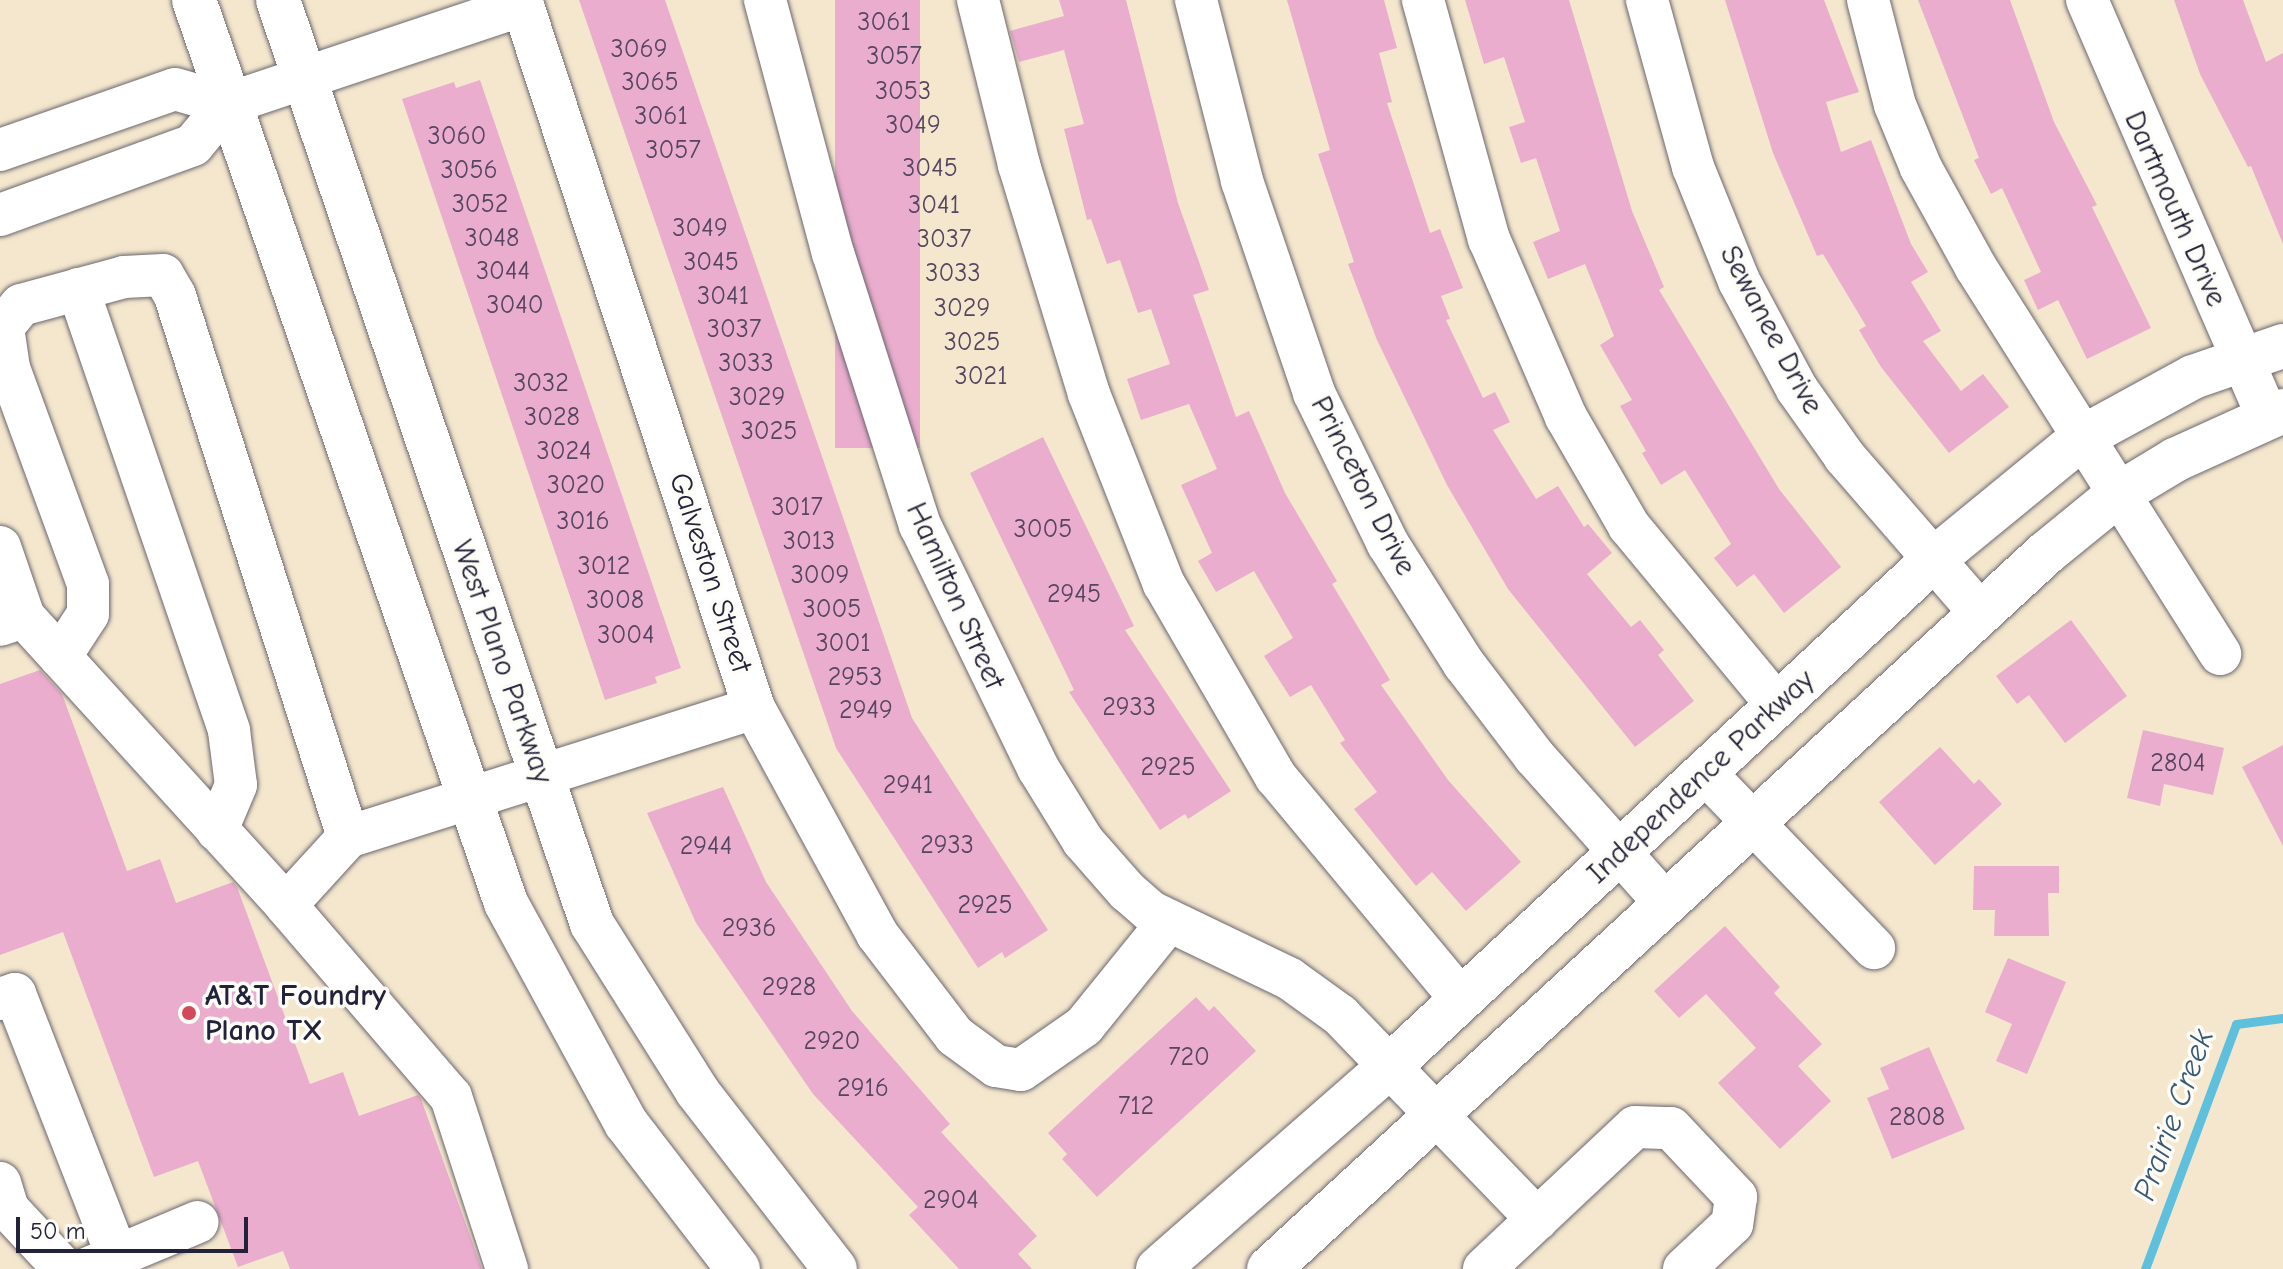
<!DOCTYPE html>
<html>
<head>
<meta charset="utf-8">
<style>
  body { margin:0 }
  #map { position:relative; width:2283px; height:1269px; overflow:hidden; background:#f4e7ce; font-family:"Comic Neue",sans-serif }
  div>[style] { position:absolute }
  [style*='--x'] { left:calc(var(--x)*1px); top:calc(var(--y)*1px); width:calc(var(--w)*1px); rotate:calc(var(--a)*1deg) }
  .stream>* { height:9px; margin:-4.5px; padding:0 4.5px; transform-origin:4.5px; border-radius:4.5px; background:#5ec0dd }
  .building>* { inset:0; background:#eaadce; transform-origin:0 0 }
  .roads { filter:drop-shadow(0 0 2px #6c676e) drop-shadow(0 0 2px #6c676e) }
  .minor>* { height:42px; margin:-21px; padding:0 21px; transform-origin:21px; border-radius:21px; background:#fff }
  .major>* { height:44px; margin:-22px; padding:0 22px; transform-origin:22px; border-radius:22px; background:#fff }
  .dots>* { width:22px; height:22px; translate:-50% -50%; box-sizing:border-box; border:4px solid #fdfcf7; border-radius:50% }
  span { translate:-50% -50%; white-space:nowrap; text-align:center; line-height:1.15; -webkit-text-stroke:7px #fdfcf7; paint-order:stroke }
  .number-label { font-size:26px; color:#544560 }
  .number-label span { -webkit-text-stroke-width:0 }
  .street-label { font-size:30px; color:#22223b }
  .poi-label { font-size:30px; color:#22223b; font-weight:700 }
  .left { translate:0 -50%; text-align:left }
  .water-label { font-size:32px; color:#375974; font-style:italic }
  .scale { position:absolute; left:16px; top:1217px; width:232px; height:36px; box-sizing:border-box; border:4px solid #22223b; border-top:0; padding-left:10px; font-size:24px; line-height:28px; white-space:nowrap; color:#22223b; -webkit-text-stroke:6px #fdfcf7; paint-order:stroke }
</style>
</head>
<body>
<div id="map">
  <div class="stream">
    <div style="--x:2145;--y:1269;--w:261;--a:-69.6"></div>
    <div style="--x:2236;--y:1024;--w:47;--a:-7.3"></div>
  </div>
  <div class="building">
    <div style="clip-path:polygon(579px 0,665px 0,912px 718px,1048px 930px,1005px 958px,1002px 952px,978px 968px,836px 748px)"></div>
    <div style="left:835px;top:0;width:85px;height:448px"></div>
    <div style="clip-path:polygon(1059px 0,1126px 0,1178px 203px,1209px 290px,1193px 295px,1236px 417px,1249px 411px,1285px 493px,1337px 581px,1332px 584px,1390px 680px,1381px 685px,1448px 780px,1521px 862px,1466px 911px,1432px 872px,1416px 886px,1354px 809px,1377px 792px,1340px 743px,1345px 740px,1311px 685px,1290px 697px,1264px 656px,1293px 638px,1254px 571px,1216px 592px,1198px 561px,1212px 553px,1181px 485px,1217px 469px,1189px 404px,1141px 420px,1127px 379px,1170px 364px,1151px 309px,1138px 313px,1120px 260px,1107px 264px,1091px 219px,1087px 220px,1064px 129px,1084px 124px,1064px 50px,1019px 62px,1010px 31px,1064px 16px)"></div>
    <div style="clip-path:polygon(1287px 0,1384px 0,1397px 48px,1379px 53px,1392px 102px,1387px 103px,1430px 233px,1440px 229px,1463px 288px,1441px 296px,1450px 319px,1446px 320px,1483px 398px,1495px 392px,1510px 422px,1493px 430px,1536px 499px,1558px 486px,1584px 527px,1588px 524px,1612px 553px,1587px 574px,1631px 627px,1640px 620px,1664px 650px,1658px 655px,1694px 701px,1635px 747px,1508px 589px,1447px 485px,1377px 340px,1348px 264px,1354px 262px,1318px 154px,1330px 150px)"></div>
    <div style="clip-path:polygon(1465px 0,1569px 0,1632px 211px,1664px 287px,1659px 290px,1779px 489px,1841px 567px,1784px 613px,1754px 574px,1737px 587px,1714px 558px,1731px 544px,1685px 470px,1661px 485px,1642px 453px,1646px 451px,1620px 406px,1632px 400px,1600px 345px,1614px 336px,1585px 264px,1548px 279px,1533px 242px,1560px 231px,1536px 158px,1521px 163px,1509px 127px,1525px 122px,1504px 57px,1484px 64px)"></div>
    <div style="clip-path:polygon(1725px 0,1824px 0,1859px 92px,1826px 102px,1841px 152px,1871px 140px,1911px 244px,1928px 272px,1911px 282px,1941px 331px,1923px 341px,1961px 391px,1983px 374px,2009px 407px,1949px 453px,1881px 367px,1859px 330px,1866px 326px,1823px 254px,1817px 256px,1773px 153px)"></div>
    <div style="clip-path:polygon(1918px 0,2010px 0,2054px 122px,2097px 205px,2092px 207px,2151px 328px,2087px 359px,2058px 300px,2038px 310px,2024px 280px,2041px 272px,2002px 188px,1991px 194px,1974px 160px,1979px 158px)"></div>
    <div style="clip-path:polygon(2174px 0,2243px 0,2266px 62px,2283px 53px,2283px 244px,2251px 166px,2248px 167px,2200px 74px)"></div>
    <div style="clip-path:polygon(480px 80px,681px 668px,655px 677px,657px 683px,605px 700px,402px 99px,454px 82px,456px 88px)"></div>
    <div style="clip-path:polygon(1043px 437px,1134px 626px,1125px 630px,1231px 791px,1188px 819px,1185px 814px,1160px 830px,1069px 692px,1074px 690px,970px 473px)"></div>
    <div style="clip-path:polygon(2071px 620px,2127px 696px,2065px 743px,2029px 695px,2017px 704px,1996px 676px)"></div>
    <div style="clip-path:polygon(40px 670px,62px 694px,127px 871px,160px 859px,176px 903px,233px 882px,237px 887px,310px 1084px,343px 1072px,359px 1116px,418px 1095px,421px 1099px,482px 1269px,290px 1269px,283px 1251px,238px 1267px,198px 1161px,154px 1177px,63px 932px,0 955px,0 684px)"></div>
    <div style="clip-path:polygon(2143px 730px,2224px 748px,2213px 795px,2164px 784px,2160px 806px,2127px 798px)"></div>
    <div style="clip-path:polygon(2283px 745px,2283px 846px,2242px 767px)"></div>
    <div style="clip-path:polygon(1940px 747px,1974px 784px,1979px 779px,2002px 804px,1935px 865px,1879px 802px)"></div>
    <div style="clip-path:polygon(723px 787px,766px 882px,852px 1011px,950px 1124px,941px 1132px,1037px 1236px,1018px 1254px,1032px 1269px,959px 1269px,909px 1215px,918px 1207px,813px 1094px,696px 923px,647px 813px)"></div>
    <div style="clip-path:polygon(1974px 866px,2059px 866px,2059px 893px,2048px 893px,2049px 936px,1994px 936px,1995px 910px,1973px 910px)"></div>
    <div style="clip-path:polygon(1725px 926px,1780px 987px,1774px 993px,1822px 1044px,1798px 1066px,1831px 1101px,1780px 1149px,1718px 1083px,1756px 1048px,1706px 994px,1679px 1018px,1654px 991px)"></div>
    <div style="clip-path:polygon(2008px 958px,2066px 982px,2027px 1074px,1996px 1061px,2012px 1024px,1985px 1012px)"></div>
    <div style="clip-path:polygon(1196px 997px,1209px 1011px,1214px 1006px,1256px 1051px,1097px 1197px,1062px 1159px,1067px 1154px,1048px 1133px)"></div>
    <div style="clip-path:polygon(1929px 1047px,1965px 1129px,1892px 1159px,1867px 1098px,1889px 1089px,1880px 1068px)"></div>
  </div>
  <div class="roads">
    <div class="minor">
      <div style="--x:521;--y:0;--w:745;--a:71.78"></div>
      <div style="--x:754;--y:708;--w:257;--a:61.4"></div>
      <div style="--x:877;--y:934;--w:128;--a:52.6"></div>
      <div style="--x:955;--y:1036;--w:51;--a:36.2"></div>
      <div style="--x:996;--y:1066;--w:25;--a:9"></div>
      <div style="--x:1021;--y:1070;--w:77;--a:-34.9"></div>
      <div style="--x:1084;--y:1026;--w:135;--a:-51"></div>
      <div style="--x:765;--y:0;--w:262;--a:75"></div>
      <div style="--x:833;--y:253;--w:286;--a:72.3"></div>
      <div style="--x:920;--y:525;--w:270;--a:64.1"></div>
      <div style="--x:1038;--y:768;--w:86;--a:58.3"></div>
      <div style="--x:1083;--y:841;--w:67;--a:48.7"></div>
      <div style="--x:1127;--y:891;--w:32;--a:41"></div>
      <div style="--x:1151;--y:912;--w:154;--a:25.7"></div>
      <div style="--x:1290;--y:979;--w:62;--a:35.8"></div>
      <div style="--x:1340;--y:1015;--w:284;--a:46"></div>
      <div style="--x:1537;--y:1219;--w:73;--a:136.7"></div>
      <div style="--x:978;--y:0;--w:170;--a:76"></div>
      <div style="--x:1019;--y:165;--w:239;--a:73"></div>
      <div style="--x:1089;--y:394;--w:204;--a:68.5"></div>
      <div style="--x:1164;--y:584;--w:223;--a:59.9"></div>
      <div style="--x:1276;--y:777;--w:290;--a:50.2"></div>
      <div style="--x:1196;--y:0;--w:187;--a:75.7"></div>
      <div style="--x:1242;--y:181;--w:224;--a:71.2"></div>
      <div style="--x:1314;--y:393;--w:168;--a:63.9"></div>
      <div style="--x:1388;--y:544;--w:142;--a:57.7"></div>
      <div style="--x:1464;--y:664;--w:116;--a:52.7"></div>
      <div style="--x:1534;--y:756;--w:195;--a:48.3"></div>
      <div style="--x:1423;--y:0;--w:248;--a:74.6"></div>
      <div style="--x:1489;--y:239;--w:194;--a:66.6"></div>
      <div style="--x:1566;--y:417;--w:126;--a:60"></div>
      <div style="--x:1629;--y:526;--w:231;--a:50.4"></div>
      <div style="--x:1647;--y:0;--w:173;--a:74.6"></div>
      <div style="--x:1693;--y:167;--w:123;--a:68"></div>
      <div style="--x:1739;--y:281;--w:123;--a:61.8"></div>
      <div style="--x:1797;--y:389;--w:83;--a:54.8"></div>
      <div style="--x:1845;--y:457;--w:206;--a:49.1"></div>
      <div style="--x:1868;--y:0;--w:108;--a:75.6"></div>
      <div style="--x:1895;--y:105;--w:68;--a:67.6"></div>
      <div style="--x:1921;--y:168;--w:112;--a:61.1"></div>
      <div style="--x:1975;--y:266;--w:459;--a:57.7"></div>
      <div style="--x:2087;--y:0;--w:453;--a:66.6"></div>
      <div style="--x:0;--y:150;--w:185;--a:-19.2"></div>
      <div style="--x:175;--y:89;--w:54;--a:16.1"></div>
      <div style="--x:227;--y:104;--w:312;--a:-18.5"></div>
      <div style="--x:0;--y:215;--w:205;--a:-19.9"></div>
      <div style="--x:193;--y:145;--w:53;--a:-50.3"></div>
      <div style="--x:78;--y:289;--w:467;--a:71.1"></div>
      <div style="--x:229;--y:731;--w:54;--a:82.6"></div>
      <div style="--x:236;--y:785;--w:49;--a:112.9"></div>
      <div style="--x:0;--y:547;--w:74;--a:71.1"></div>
      <div style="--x:24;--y:617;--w:25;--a:162"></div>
      <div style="--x:24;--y:617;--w:389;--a:47.7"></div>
      <div style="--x:60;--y:657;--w:51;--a:-56.9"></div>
      <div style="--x:88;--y:614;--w:30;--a:-90"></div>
      <div style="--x:88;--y:584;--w:230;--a:-110.1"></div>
      <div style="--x:9;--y:368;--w:41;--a:-98.3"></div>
      <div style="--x:3;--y:327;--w:28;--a:-51"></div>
      <div style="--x:21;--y:305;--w:107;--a:-15.2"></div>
      <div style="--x:124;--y:277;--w:39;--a:-3"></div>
      <div style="--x:163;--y:275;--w:24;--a:60"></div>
      <div style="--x:175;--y:296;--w:568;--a:72.27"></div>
      <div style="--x:1704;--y:772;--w:245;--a:46"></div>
      <div style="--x:0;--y:999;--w:16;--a:-18"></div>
      <div style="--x:15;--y:994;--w:281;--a:68.7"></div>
      <div style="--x:0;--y:1183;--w:27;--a:73"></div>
      <div style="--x:8;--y:1209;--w:82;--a:47"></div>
      <div style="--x:1537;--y:1219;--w:134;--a:-43.2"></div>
      <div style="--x:1635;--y:1127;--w:36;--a:2"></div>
      <div style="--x:1671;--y:1128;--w:95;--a:46.7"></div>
      <div style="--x:1736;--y:1197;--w:27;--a:98"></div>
      <div style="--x:1732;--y:1224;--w:66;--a:136.8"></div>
      <div style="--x:86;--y:1269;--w:121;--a:-22.8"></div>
      <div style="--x:507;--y:1269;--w:181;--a:-108"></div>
      <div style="--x:451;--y:1097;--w:253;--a:-130.7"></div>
      <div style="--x:286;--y:905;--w:92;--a:-47.6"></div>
      <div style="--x:348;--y:837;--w:426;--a:-17.6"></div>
    </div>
    <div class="major">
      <div style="--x:194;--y:0;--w:955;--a:70.94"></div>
      <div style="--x:506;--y:903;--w:251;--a:61.4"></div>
      <div style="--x:626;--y:1123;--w:184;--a:52.5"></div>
      <div style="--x:278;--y:0;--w:976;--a:71.23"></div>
      <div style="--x:592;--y:924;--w:197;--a:57.8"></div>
      <div style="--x:697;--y:1091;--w:225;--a:52.2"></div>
      <div style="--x:1158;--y:1269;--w:310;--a:-41.2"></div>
      <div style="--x:1391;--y:1065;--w:742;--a:-42.98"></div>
      <div style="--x:1934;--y:559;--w:193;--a:-39.3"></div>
      <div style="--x:2083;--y:437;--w:125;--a:-28.6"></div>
      <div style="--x:2193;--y:377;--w:95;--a:-19"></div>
      <div style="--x:1269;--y:1269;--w:1057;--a:-42.66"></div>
      <div style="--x:2046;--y:553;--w:92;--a:-39.2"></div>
      <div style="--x:2117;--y:495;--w:68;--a:-31.1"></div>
      <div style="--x:2175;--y:460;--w:119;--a:-24.4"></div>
    </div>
  </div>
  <div class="dots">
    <div style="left:189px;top:1013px;background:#d1495b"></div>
  </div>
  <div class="number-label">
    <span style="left:884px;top:23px">3061</span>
    <span style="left:639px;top:50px">3069</span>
    <span style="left:894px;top:57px">3057</span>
    <span style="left:650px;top:83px">3065</span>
    <span style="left:903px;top:92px">3053</span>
    <span style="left:661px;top:117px">3061</span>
    <span style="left:913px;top:126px">3049</span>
    <span style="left:457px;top:137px">3060</span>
    <span style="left:673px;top:151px">3057</span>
    <span style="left:930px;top:169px">3045</span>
    <span style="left:469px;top:171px">3056</span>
    <span style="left:480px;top:205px">3052</span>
    <span style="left:934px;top:206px">3041</span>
    <span style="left:700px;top:229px">3049</span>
    <span style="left:492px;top:239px">3048</span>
    <span style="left:944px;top:240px">3037</span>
    <span style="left:711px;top:263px">3045</span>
    <span style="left:503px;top:272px">3044</span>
    <span style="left:953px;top:274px">3033</span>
    <span style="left:723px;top:297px">3041</span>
    <span style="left:515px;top:306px">3040</span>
    <span style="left:962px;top:309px">3029</span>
    <span style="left:734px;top:330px">3037</span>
    <span style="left:972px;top:343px">3025</span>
    <span style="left:746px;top:364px">3033</span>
    <span style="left:981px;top:377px">3021</span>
    <span style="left:541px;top:384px">3032</span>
    <span style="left:757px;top:398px">3029</span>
    <span style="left:552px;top:418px">3028</span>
    <span style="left:769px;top:432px">3025</span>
    <span style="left:564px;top:452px">3024</span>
    <span style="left:576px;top:486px">3020</span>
    <span style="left:797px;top:508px">3017</span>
    <span style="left:583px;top:522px">3016</span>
    <span style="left:1043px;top:530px">3005</span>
    <span style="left:809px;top:542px">3013</span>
    <span style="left:604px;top:567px">3012</span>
    <span style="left:820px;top:576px">3009</span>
    <span style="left:1074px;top:595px">2945</span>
    <span style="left:615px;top:601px">3008</span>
    <span style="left:832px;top:610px">3005</span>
    <span style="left:626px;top:636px">3004</span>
    <span style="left:843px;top:644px">3001</span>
    <span style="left:855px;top:678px">2953</span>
    <span style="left:1129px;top:708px">2933</span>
    <span style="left:866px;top:711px">2949</span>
    <span style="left:2178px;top:764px">2804</span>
    <span style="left:1168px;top:768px">2925</span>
    <span style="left:908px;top:786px">2941</span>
    <span style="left:947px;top:846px">2933</span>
    <span style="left:706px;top:847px">2944</span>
    <span style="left:985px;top:906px">2925</span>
    <span style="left:749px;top:929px">2936</span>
    <span style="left:789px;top:988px">2928</span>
    <span style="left:832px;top:1042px">2920</span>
    <span style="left:1189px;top:1058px">720</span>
    <span style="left:863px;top:1089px">2916</span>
    <span style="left:1136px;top:1107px">712</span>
    <span style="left:1917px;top:1118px">2808</span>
    <span style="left:951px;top:1201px">2904</span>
  </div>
  <div class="street-label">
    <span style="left:2175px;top:209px;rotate:66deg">Dartmouth Drive</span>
    <span style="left:1771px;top:330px;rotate:62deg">Sewanee Drive</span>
    <span style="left:1363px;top:486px;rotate:63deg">Princeton Drive</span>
    <span style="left:710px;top:573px;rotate:72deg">Galveston Street</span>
    <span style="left:955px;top:596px;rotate:66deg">Hamilton Street</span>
    <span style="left:502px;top:662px;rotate:71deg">West Plano Parkway</span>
    <span style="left:1701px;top:777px;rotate:-43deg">Independence Parkway</span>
  </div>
  <div class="poi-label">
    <span class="left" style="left:205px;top:1013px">AT&amp;T Foundry<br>Plano TX</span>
  </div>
  <div class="water-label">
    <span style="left:2174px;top:1115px;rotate:-70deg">Prairie Creek</span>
  </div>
  <div class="scale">50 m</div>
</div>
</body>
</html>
